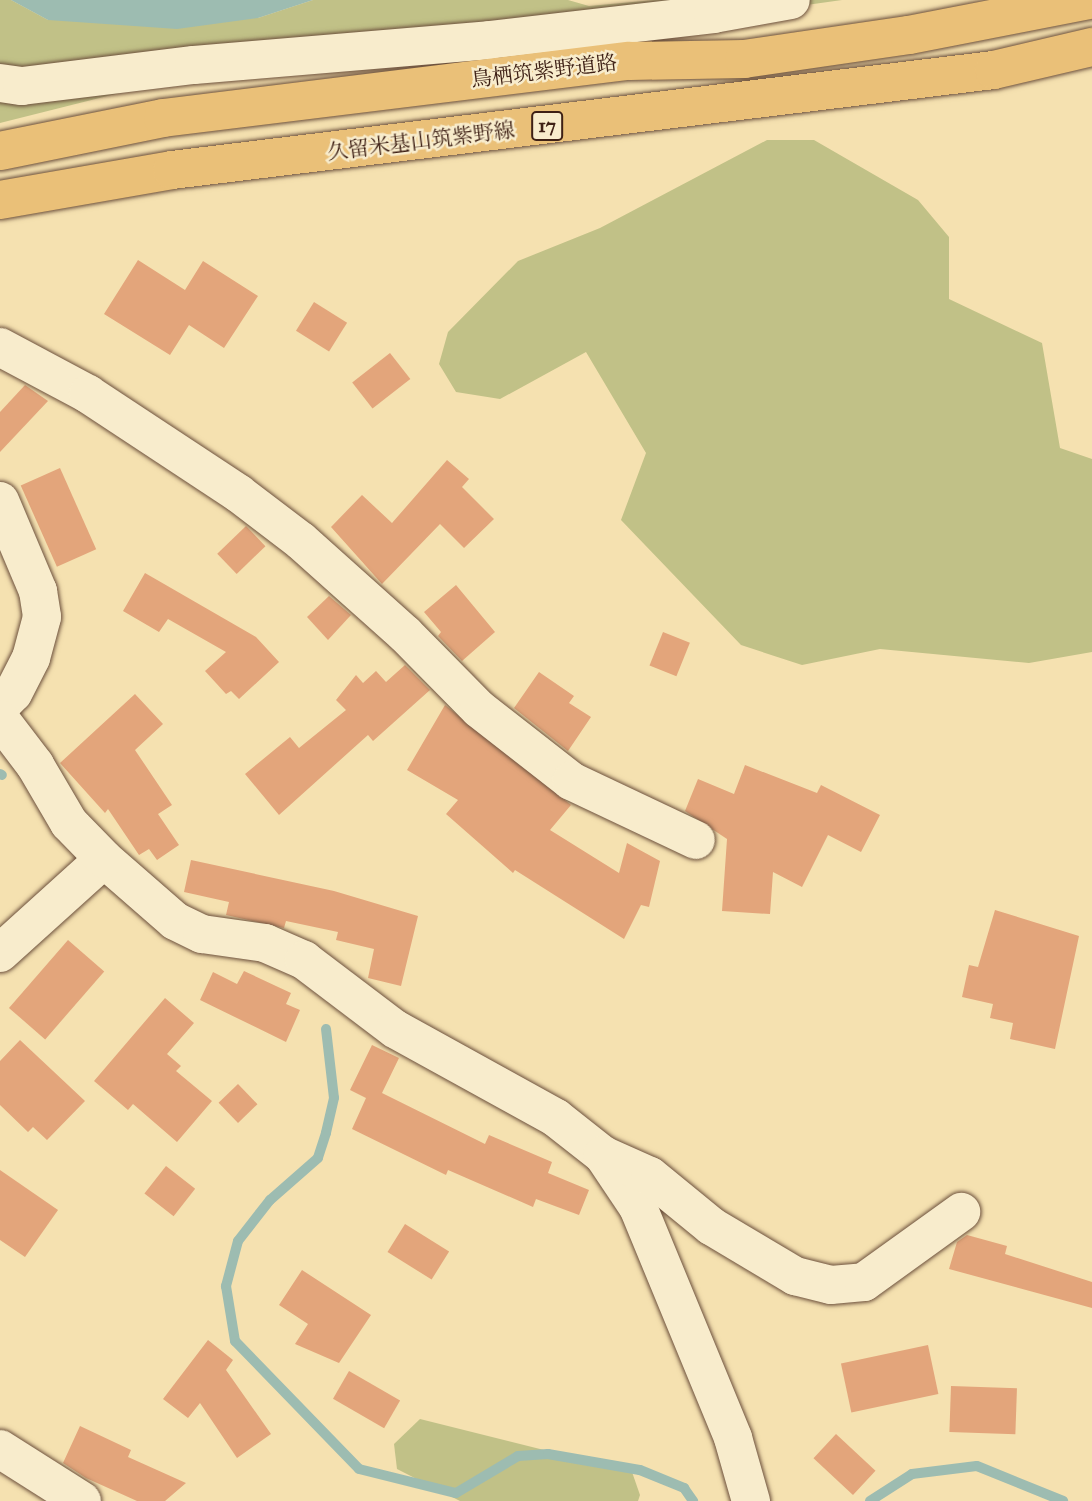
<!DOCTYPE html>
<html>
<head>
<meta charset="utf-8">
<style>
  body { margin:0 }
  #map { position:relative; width:1092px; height:1501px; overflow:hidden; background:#f5e1b0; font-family:"IM FELL Great Primer","Noto Serif JP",serif }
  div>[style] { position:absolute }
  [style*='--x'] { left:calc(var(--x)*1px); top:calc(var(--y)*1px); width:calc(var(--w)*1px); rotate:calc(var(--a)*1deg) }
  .green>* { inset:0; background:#c1c187 }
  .water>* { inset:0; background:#9dbcb1 }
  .stream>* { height:10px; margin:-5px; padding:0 5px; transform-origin:5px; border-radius:5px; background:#9dbcb1 }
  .building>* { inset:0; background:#e3a57b; transform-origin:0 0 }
  .roads { filter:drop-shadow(0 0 2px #6c503c) drop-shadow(0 0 2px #6c503c) }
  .street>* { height:38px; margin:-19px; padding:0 19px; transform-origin:19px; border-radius:19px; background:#f8eccc }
  .secondary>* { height:38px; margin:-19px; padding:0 19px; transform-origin:19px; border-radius:19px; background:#f8eccc }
  .primary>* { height:38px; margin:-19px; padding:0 19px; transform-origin:19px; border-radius:19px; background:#eac078 }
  span { translate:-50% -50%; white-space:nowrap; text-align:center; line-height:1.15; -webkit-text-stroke:5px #f8eccc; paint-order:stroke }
  .shield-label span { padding:2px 5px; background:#f8eccc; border:2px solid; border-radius:5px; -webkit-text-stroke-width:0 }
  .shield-label { font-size:19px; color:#3e2015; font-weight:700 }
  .street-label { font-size:21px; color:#3e2015 }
</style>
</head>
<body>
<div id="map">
  <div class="green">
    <div style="clip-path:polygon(0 0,11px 0,48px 20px,258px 18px,313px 0,568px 0,589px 6px,655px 0,842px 0,501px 48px,199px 73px,0 123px)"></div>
    <div style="clip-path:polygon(767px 140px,814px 140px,918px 200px,949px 237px,949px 299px,1042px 343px,1060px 448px,1092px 459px,1092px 652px,1029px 663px,880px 649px,802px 665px,741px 645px,621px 520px,646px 453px,586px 352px,500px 399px,456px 392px,439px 364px,448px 332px,518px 261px,600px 228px)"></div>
    <div style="clip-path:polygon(420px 1419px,632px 1472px,640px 1495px,638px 1501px,460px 1501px,397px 1469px,394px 1444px)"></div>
  </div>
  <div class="water">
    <div style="clip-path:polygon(11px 0,313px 0,258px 18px,177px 29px,48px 20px)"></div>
  </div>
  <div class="stream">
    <div style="--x:0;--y:774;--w:2;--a:27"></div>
    <div style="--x:326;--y:1029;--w:69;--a:83.4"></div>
    <div style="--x:334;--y:1098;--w:36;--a:103"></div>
    <div style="--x:326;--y:1133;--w:26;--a:108"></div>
    <div style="--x:318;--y:1158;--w:64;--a:138.8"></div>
    <div style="--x:270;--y:1200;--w:52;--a:128"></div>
    <div style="--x:238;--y:1241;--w:47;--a:104.9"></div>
    <div style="--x:226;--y:1286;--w:56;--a:80.7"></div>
    <div style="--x:235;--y:1341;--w:178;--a:45.9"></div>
    <div style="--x:359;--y:1469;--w:100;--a:13.9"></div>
    <div style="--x:456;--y:1493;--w:72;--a:-30.8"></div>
    <div style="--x:518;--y:1456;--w:30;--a:-4"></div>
    <div style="--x:548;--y:1454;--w:93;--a:9.9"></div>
    <div style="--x:640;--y:1470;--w:48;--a:22.2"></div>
    <div style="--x:684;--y:1488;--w:16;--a:55"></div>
    <div style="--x:870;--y:1501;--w:50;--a:-32.7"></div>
    <div style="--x:912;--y:1474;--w:65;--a:-7"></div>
    <div style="--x:977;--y:1466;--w:93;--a:22.1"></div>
  </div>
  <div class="building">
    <div style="clip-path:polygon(138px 260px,185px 290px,203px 261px,258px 296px,224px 348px,189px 325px,170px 355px,104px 314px)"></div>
    <div style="left:314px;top:302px;width:39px;height:34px;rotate:32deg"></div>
    <div style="left:390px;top:353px;width:33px;height:48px;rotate:52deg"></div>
    <div style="clip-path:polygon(25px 385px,48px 401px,0 452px,0 412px)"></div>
    <div style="clip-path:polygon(447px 460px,469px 479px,462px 487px,494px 519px,464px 548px,440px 524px,382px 584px,331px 527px,362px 495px,392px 523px)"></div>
    <div style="left:60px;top:468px;width:89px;height:43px;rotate:66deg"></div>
    <div style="left:246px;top:526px;width:28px;height:40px;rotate:46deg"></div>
    <div style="clip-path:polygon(145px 573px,256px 637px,279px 662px,239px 699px,231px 691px,226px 694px,205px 671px,226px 652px,168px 619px,159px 632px,123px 611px)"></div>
    <div style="clip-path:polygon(456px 585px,495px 632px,462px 661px,438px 636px,441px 632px,424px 612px)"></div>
    <div style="clip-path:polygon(329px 596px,351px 615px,328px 640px,307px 617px)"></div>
    <div style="left:663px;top:632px;width:29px;height:36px;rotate:22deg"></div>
    <div style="clip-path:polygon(405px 665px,430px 690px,373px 741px,368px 735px,279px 815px,245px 774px,290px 737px,299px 748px,346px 710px,336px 700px,356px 675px,363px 683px,376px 671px,386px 682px)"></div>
    <div style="clip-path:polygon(539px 672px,574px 696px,569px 703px,591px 717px,568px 751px,514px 708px)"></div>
    <div style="clip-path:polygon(135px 694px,163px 724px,135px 750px,172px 805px,158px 814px,179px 845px,157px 860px,149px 849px,139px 855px,108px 809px,105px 813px,60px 763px)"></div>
    <div style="clip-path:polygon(445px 705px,571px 805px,550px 830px,619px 873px,627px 843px,660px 861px,649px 907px,641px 905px,624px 939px,515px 870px,513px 873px,446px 814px,458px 800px,407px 770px)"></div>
    <div style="clip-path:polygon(745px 765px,817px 793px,821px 785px,880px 815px,861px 852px,828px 835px,802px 887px,773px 872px,770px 914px,722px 911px,727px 839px,685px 811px,698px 779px,734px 794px)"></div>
    <div style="clip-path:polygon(191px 860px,334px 891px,418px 916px,401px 986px,368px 978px,374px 949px,336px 940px,338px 932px,286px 921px,284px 928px,226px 915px,229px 902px,184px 892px)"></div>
    <div style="clip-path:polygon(995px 910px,1079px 936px,1055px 1049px,1010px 1039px,1013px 1023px,990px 1018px,993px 1004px,962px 997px,969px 965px,978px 967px)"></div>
    <div style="left:68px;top:940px;width:48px;height:90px;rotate:41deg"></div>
    <div style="clip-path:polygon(244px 971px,291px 993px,286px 1004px,300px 1010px,286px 1042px,200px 1000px,213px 972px,237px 984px)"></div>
    <div style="clip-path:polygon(165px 998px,194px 1023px,167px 1054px,181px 1066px,176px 1071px,212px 1101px,177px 1142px,133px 1104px,128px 1110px,94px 1081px)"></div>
    <div style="clip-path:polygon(20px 1040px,85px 1101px,47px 1140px,33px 1127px,28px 1132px,0 1105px,0 1061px)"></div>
    <div style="clip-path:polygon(372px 1045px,399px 1058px,382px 1093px,485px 1144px,489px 1135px,552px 1162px,548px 1173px,589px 1190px,579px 1215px,536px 1199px,533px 1207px,448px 1170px,446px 1175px,352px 1129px,366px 1098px,350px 1090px)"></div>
    <div style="left:238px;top:1084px;width:28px;height:27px;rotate:46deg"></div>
    <div style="left:166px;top:1166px;width:37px;height:35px;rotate:38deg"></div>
    <div style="clip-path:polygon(0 1170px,58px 1210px,25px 1257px,0 1240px)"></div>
    <div style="left:405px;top:1224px;width:52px;height:33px;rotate:32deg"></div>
    <div style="clip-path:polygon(967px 1235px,1007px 1246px,1005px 1254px,1092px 1282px,1092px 1308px,949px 1269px,957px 1242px)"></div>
    <div style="clip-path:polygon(302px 1270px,371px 1315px,339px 1363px,295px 1344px,308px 1324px,279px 1305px)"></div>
    <div style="clip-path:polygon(208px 1340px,233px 1360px,226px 1370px,271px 1434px,237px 1458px,200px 1403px,188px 1418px,163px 1399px)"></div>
    <div style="left:928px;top:1345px;width:50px;height:89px;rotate:78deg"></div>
    <div style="left:349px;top:1371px;width:59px;height:32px;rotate:30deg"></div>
    <div style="left:951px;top:1386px;width:66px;height:46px;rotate:2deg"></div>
    <div style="clip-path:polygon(80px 1426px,131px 1450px,128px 1457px,186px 1483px,165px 1501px,137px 1501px,86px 1478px,63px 1463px)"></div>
    <div style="left:836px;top:1434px;width:54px;height:33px;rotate:43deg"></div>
  </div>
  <div class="roads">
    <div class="street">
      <div style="--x:0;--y:83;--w:22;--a:8"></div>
      <div style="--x:22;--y:86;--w:173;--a:-7"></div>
      <div style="--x:194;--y:65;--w:296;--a:-4.8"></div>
      <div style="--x:489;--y:40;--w:226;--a:-6.6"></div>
      <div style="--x:713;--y:14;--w:79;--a:-10.2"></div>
      <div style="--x:0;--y:347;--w:100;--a:28.1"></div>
      <div style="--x:88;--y:394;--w:180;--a:33.4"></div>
      <div style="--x:238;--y:493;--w:79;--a:37.3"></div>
      <div style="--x:301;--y:541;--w:140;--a:41.8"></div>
      <div style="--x:405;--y:634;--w:105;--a:45.4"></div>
      <div style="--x:479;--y:709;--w:117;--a:38"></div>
      <div style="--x:571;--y:781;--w:138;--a:25.3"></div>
      <div style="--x:0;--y:501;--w:98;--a:67.1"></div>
      <div style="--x:38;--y:591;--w:26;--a:81"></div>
      <div style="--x:42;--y:617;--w:42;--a:105"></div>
      <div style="--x:31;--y:658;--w:39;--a:117"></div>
      <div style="--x:13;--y:693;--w:18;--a:135"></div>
      <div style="--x:0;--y:953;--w:140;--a:-42.1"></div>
      <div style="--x:104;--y:859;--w:94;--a:41.1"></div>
      <div style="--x:175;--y:921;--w:30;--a:26"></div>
      <div style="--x:202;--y:934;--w:64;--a:8.1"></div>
      <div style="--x:265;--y:943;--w:43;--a:23.6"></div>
      <div style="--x:304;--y:960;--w:114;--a:37.2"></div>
      <div style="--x:395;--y:1029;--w:184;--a:28.9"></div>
      <div style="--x:556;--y:1118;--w:60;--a:38.2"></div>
      <div style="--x:603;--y:1155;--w:63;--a:56.1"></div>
      <div style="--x:638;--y:1207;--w:250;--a:67.6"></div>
      <div style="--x:733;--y:1438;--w:66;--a:74.1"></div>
      <div style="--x:603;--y:1155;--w:51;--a:24.1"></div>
      <div style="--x:650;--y:1176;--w:79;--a:39.3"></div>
      <div style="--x:711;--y:1226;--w:98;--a:30.8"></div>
      <div style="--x:795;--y:1276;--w:37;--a:14"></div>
      <div style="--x:831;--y:1285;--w:33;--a:-5"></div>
      <div style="--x:864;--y:1282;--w:120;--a:-35.8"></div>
      <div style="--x:0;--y:1449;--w:97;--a:32.4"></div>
    </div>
    <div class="secondary">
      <div style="--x:0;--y:719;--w:58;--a:52.7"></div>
      <div style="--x:35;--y:765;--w:67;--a:59.6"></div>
      <div style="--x:69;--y:823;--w:50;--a:45.8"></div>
    </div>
    <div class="primary">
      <div style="--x:0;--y:151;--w:166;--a:-11.4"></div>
      <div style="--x:163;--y:118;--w:470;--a:-7"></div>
      <div style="--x:630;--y:61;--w:114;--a:-1"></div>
      <div style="--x:744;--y:59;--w:167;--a:-8.3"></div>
      <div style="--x:909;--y:35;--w:183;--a:-11"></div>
      <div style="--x:0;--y:200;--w:175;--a:-9.9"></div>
      <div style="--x:172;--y:170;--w:828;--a:-6.94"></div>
      <div style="--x:994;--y:70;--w:101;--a:-13.2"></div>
    </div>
  </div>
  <div class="shield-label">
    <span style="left:547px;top:126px">17</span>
  </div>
  <div class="street-label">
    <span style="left:544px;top:71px;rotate:-7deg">鳥栖筑紫野道路</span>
    <span style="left:421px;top:141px;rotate:-7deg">久留米基山筑紫野線</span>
  </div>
</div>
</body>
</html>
